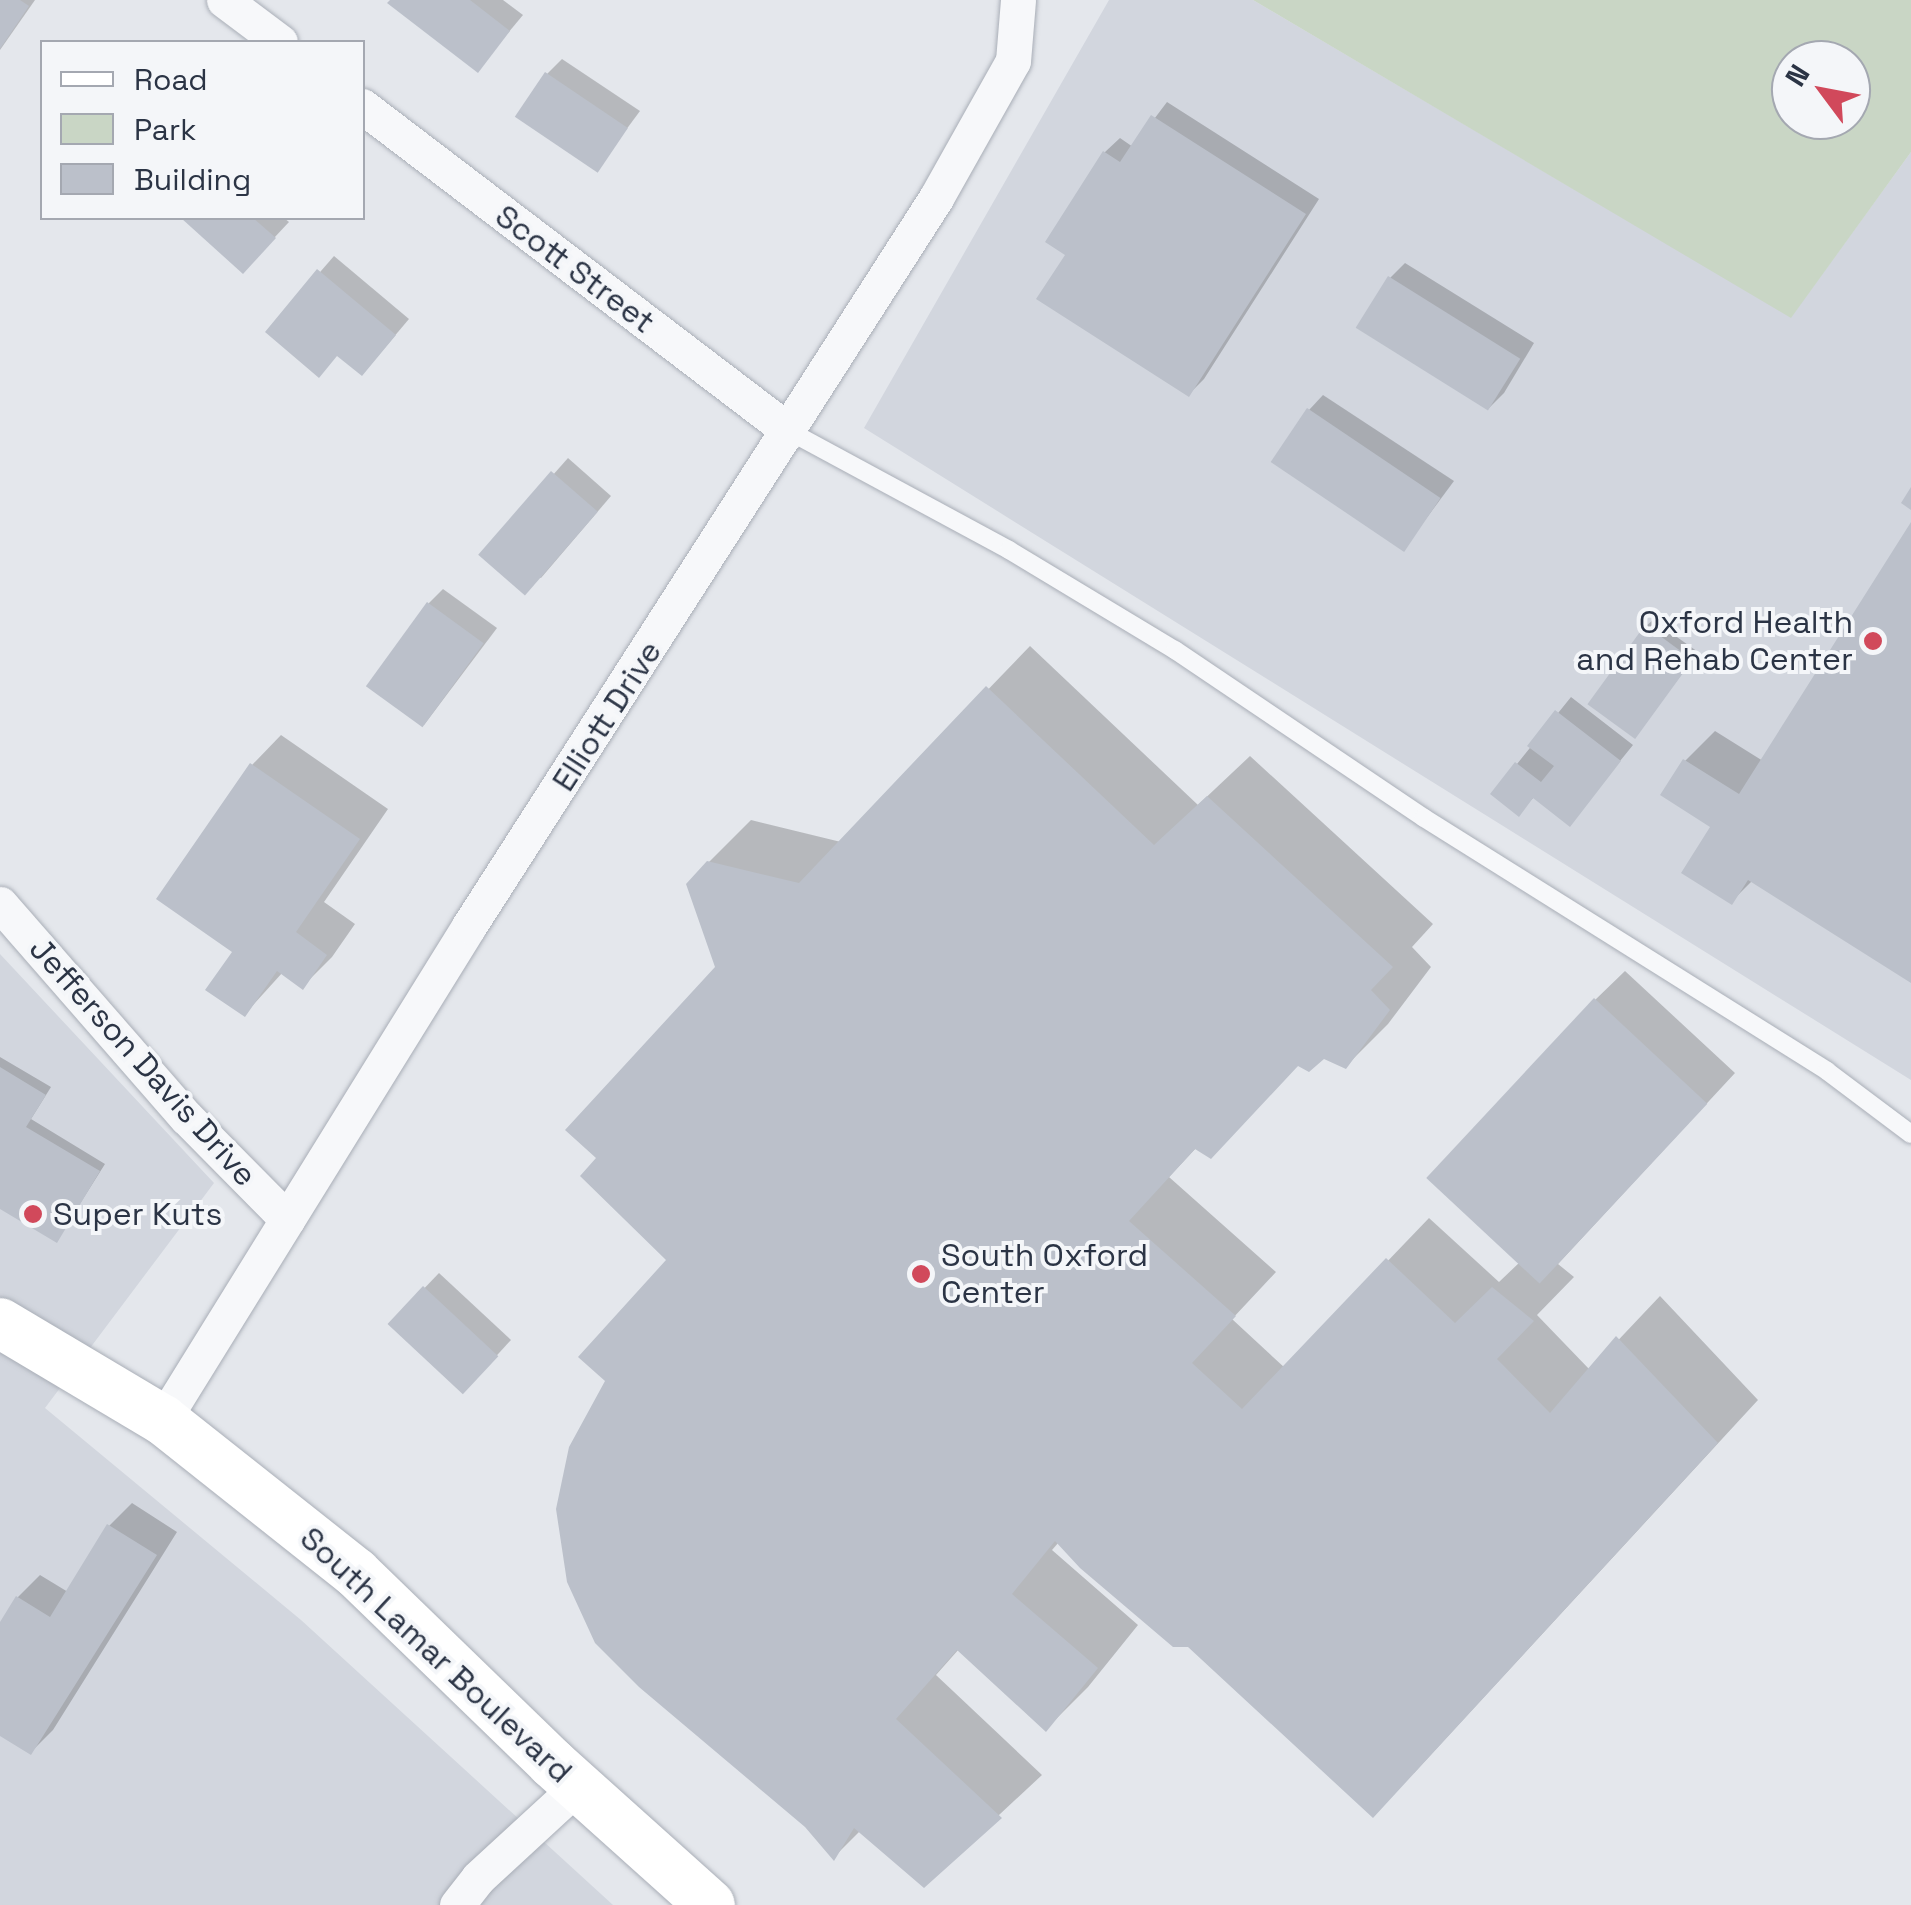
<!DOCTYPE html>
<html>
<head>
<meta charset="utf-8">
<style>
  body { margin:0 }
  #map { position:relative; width:1911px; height:1905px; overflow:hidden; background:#e4e7ec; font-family:"Space Grotesk",sans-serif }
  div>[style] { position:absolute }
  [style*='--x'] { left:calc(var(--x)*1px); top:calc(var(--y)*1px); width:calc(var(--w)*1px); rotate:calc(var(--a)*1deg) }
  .built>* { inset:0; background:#d2d6de }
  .green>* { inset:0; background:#c9d6c5 }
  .shadow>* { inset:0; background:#0003 }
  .building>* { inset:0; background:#bbc0ca; transform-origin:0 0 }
  .roads { filter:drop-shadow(0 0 2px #a9aeb7) drop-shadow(0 0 2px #a9aeb7) }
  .lane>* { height:18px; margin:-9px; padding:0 9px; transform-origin:9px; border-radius:9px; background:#f7f8fa }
  .street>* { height:35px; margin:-17.5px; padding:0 17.5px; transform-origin:17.5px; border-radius:17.5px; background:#f7f8fa }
  .secondary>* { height:50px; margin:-25px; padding:0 25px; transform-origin:25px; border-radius:25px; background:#fff }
  .dots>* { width:28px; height:28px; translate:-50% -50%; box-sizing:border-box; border:5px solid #f4f6f9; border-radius:50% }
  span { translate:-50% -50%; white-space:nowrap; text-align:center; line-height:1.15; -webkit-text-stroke:8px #f4f6f9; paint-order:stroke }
  .street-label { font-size:32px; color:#2b3445 }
  .poi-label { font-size:32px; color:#2b3445 }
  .right { translate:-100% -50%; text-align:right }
  .left { translate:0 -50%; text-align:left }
  .legend { position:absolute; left:40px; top:40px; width:325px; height:180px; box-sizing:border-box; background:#f4f6f9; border:2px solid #a4a8b1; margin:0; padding:12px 18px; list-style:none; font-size:30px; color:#2b3445 }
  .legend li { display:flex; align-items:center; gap:20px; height:50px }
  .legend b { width:50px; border:2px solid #a4a8b1 }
  .north { position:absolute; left:1771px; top:40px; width:100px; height:100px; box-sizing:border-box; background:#f4f6f9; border:2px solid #a4a8b1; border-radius:50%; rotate:302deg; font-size:28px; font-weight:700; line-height:40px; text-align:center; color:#2b3445 }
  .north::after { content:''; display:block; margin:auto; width:35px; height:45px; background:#d1495b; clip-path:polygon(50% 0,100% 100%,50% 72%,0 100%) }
</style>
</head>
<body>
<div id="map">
  <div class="built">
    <div style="clip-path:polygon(1109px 0,1253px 0,1791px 317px,1911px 152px,1911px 1080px,864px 428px)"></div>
    <div style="clip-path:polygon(0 954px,214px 1183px,45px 1408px,301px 1620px,613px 1905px,0 1905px)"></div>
  </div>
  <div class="green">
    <div style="clip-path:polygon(evenodd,1253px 0,1911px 0,1911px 152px,1791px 318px,1253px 0,1791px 60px,1851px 60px,1851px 120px,1791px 120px,1791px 60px)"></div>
  </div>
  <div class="shadow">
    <div style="clip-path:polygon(0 0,35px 0,0 50px)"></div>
    <div style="clip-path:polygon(393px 0,503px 0,523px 15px,478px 69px)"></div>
    <div style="clip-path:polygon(562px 59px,640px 111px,597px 169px,547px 74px)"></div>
    <div style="clip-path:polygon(1167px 102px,1319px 199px,1204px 379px,1189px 394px,1068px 255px,1105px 152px,1120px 138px,1133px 147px)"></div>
    <div style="clip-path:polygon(185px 218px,284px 218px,289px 222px,243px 271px)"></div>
    <div style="clip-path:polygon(334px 256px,409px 319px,376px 358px,339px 354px,268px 332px)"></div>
    <div style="clip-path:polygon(1405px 263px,1534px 343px,1504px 393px,1489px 408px,1390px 278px)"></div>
    <div style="clip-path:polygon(1323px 395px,1454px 481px,1405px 547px,1309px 410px)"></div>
    <div style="clip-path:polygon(568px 458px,611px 496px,541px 578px,482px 555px)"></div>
    <div style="clip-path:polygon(1911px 527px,1911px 980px,1753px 880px,1731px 902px,1714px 826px,1685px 761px,1715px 731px,1763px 761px)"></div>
    <div style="clip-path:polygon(443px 589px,497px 628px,424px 725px,429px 603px)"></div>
    <div style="clip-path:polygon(1653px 620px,1698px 652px,1641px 729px,1646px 626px)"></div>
    <div style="clip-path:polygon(1030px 646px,1198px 805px,1250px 756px,1433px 924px,1412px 947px,1431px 967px,1388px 1024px,1346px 1066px,1324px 1056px,1300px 1064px,1197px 1147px,1169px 1177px,1276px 1272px,1232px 1319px,1285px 1368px,1429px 1218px,1499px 1282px,1521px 1261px,1595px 1000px,1625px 971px,1735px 1073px,1558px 1264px,1574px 1277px,1537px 1315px,1590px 1370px,1660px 1296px,1758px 1400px,1414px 1773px,1188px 1644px,1059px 1542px,1052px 1550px,1138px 1625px,1088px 1687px,1046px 1729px,959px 1649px,936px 1675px,1042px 1775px,924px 1885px,861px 1830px,834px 1857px,608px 1380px,669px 1260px,599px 1158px,718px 968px,708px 863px,751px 820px,841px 842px)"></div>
    <div style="clip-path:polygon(1571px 697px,1633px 745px,1570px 823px,1535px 796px,1519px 813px,1517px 764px)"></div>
    <div style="clip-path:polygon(281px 735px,388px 809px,324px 902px,355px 924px,332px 957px,303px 986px,283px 972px,245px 1014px,235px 951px,252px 765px)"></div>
    <div style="clip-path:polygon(0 1057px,51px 1087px,31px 1119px,105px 1164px,57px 1240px,0 1206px)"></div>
    <div style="clip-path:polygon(439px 1273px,511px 1340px,478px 1376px,391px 1323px)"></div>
    <div style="clip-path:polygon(132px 1503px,177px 1532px,53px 1730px,31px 1752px,0 1733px,0 1626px,18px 1597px,40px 1575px,68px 1592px,109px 1526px)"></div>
  </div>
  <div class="building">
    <div style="clip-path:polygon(0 0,20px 0,29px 6px,0 49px)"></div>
    <div style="clip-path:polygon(390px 0,470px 0,510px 31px,478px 73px,387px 3px)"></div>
    <div style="left:545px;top:72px;width:100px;height:54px;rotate:34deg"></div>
    <div style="clip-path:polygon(1151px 115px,1306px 214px,1189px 397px,1036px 299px,1065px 255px,1045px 242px,1103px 151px,1120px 162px)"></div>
    <div style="clip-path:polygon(181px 218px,253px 218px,276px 238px,243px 274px)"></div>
    <div style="clip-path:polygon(317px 269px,396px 335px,362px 376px,337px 356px,319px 378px,265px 332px)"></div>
    <div style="left:1388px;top:276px;width:156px;height:61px;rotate:32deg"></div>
    <div style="left:1307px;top:408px;width:161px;height:65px;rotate:34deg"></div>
    <div style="left:551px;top:471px;width:62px;height:111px;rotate:41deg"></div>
    <div style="clip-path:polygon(1911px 487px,1911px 510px,1901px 503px)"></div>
    <div style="clip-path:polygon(1911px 522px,1911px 983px,1748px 880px,1732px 905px,1681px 873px,1710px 827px,1660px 795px,1683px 759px,1739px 794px)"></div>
    <div style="left:427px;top:602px;width:70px;height:104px;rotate:36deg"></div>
    <div style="left:1645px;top:625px;width:59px;height:98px;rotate:36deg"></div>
    <div style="clip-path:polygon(986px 686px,1154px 845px,1207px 796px,1393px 967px,1371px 990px,1390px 1010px,1346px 1069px,1324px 1059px,1309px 1072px,1298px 1066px,1211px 1159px,1195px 1149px,1129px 1221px,1236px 1316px,1192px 1363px,1242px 1409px,1386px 1258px,1455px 1323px,1492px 1287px,1534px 1321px,1497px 1359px,1550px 1413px,1616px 1336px,1718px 1443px,1373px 1818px,1188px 1647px,1173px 1647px,1080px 1568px,1055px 1541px,1012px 1594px,1098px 1668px,1046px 1732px,957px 1650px,896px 1719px,1002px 1818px,924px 1888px,854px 1828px,834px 1861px,805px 1827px,639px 1687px,595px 1643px,567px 1582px,556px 1509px,569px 1447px,605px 1381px,578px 1357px,666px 1260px,580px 1176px,596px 1158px,565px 1130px,715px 967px,686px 884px,707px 861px,799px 883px)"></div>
    <div style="clip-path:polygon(1555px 710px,1621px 761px,1570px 827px,1533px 798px,1519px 817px,1490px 794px,1515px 762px,1541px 782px,1554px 766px,1527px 746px)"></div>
    <div style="clip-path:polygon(250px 763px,360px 839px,296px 932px,327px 955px,303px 990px,277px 971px,245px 1017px,205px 990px,232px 952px,156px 899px)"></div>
    <div style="left:1594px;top:998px;width:155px;height:246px;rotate:43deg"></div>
    <div style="clip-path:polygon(0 1067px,46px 1095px,26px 1127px,100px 1171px,57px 1243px,0 1209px)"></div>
    <div style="left:423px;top:1286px;width:103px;height:52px;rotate:43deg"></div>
    <div style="clip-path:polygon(107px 1524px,157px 1555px,31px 1755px,0 1736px,0 1622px,16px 1596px,50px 1617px)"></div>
  </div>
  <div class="roads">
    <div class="lane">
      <div style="--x:789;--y:431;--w:250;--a:28.4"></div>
      <div style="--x:1009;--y:550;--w:194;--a:31.1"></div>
      <div style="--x:1175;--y:650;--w:300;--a:34"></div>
      <div style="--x:1424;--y:818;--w:476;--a:32.1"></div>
      <div style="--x:1827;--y:1071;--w:105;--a:36.9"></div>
    </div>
    <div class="street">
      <div style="--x:224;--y:0;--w:70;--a:36.9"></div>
      <div style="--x:362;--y:106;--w:537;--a:37.28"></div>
      <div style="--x:0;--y:904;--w:283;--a:48.9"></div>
      <div style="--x:186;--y:1117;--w:144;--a:45.3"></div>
      <div style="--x:163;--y:1420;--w:581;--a:-58.22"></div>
      <div style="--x:469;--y:926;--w:865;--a:-57.32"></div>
      <div style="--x:936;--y:198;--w:157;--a:-60.7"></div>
      <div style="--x:1013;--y:61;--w:61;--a:-85.3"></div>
      <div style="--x:457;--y:1905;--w:34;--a:-52"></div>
      <div style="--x:478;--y:1878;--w:136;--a:-42.6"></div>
    </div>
    <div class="secondary">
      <div style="--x:0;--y:1323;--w:190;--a:30.8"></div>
      <div style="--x:163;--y:1420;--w:246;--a:38.4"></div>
      <div style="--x:356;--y:1573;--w:273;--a:44.1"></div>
      <div style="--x:552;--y:1763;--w:212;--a:41.9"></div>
    </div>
  </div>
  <div class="dots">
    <div style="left:1873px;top:641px;background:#d1495b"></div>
    <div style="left:33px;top:1214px;background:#d1495b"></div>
    <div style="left:921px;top:1274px;background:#d1495b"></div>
  </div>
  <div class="street-label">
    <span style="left:575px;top:269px;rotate:37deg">Scott Street</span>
    <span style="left:607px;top:716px;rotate:-57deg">Elliott Drive</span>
    <span style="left:143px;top:1062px;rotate:48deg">Jefferson Davis Drive</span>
    <span style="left:436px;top:1655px;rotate:43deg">South Lamar Boulevard</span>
  </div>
  <div class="poi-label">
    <span class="right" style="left:1853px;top:641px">Oxford Health<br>and Rehab Center</span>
    <span class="left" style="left:53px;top:1214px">Super Kuts</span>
    <span class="left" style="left:941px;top:1274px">South Oxford<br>Center</span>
  </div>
  <ul class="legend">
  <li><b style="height:12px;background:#fff"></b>Road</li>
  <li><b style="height:28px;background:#c9d6c5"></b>Park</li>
  <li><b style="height:28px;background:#bbc0ca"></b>Building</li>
  </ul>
  <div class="north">N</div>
</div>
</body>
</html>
